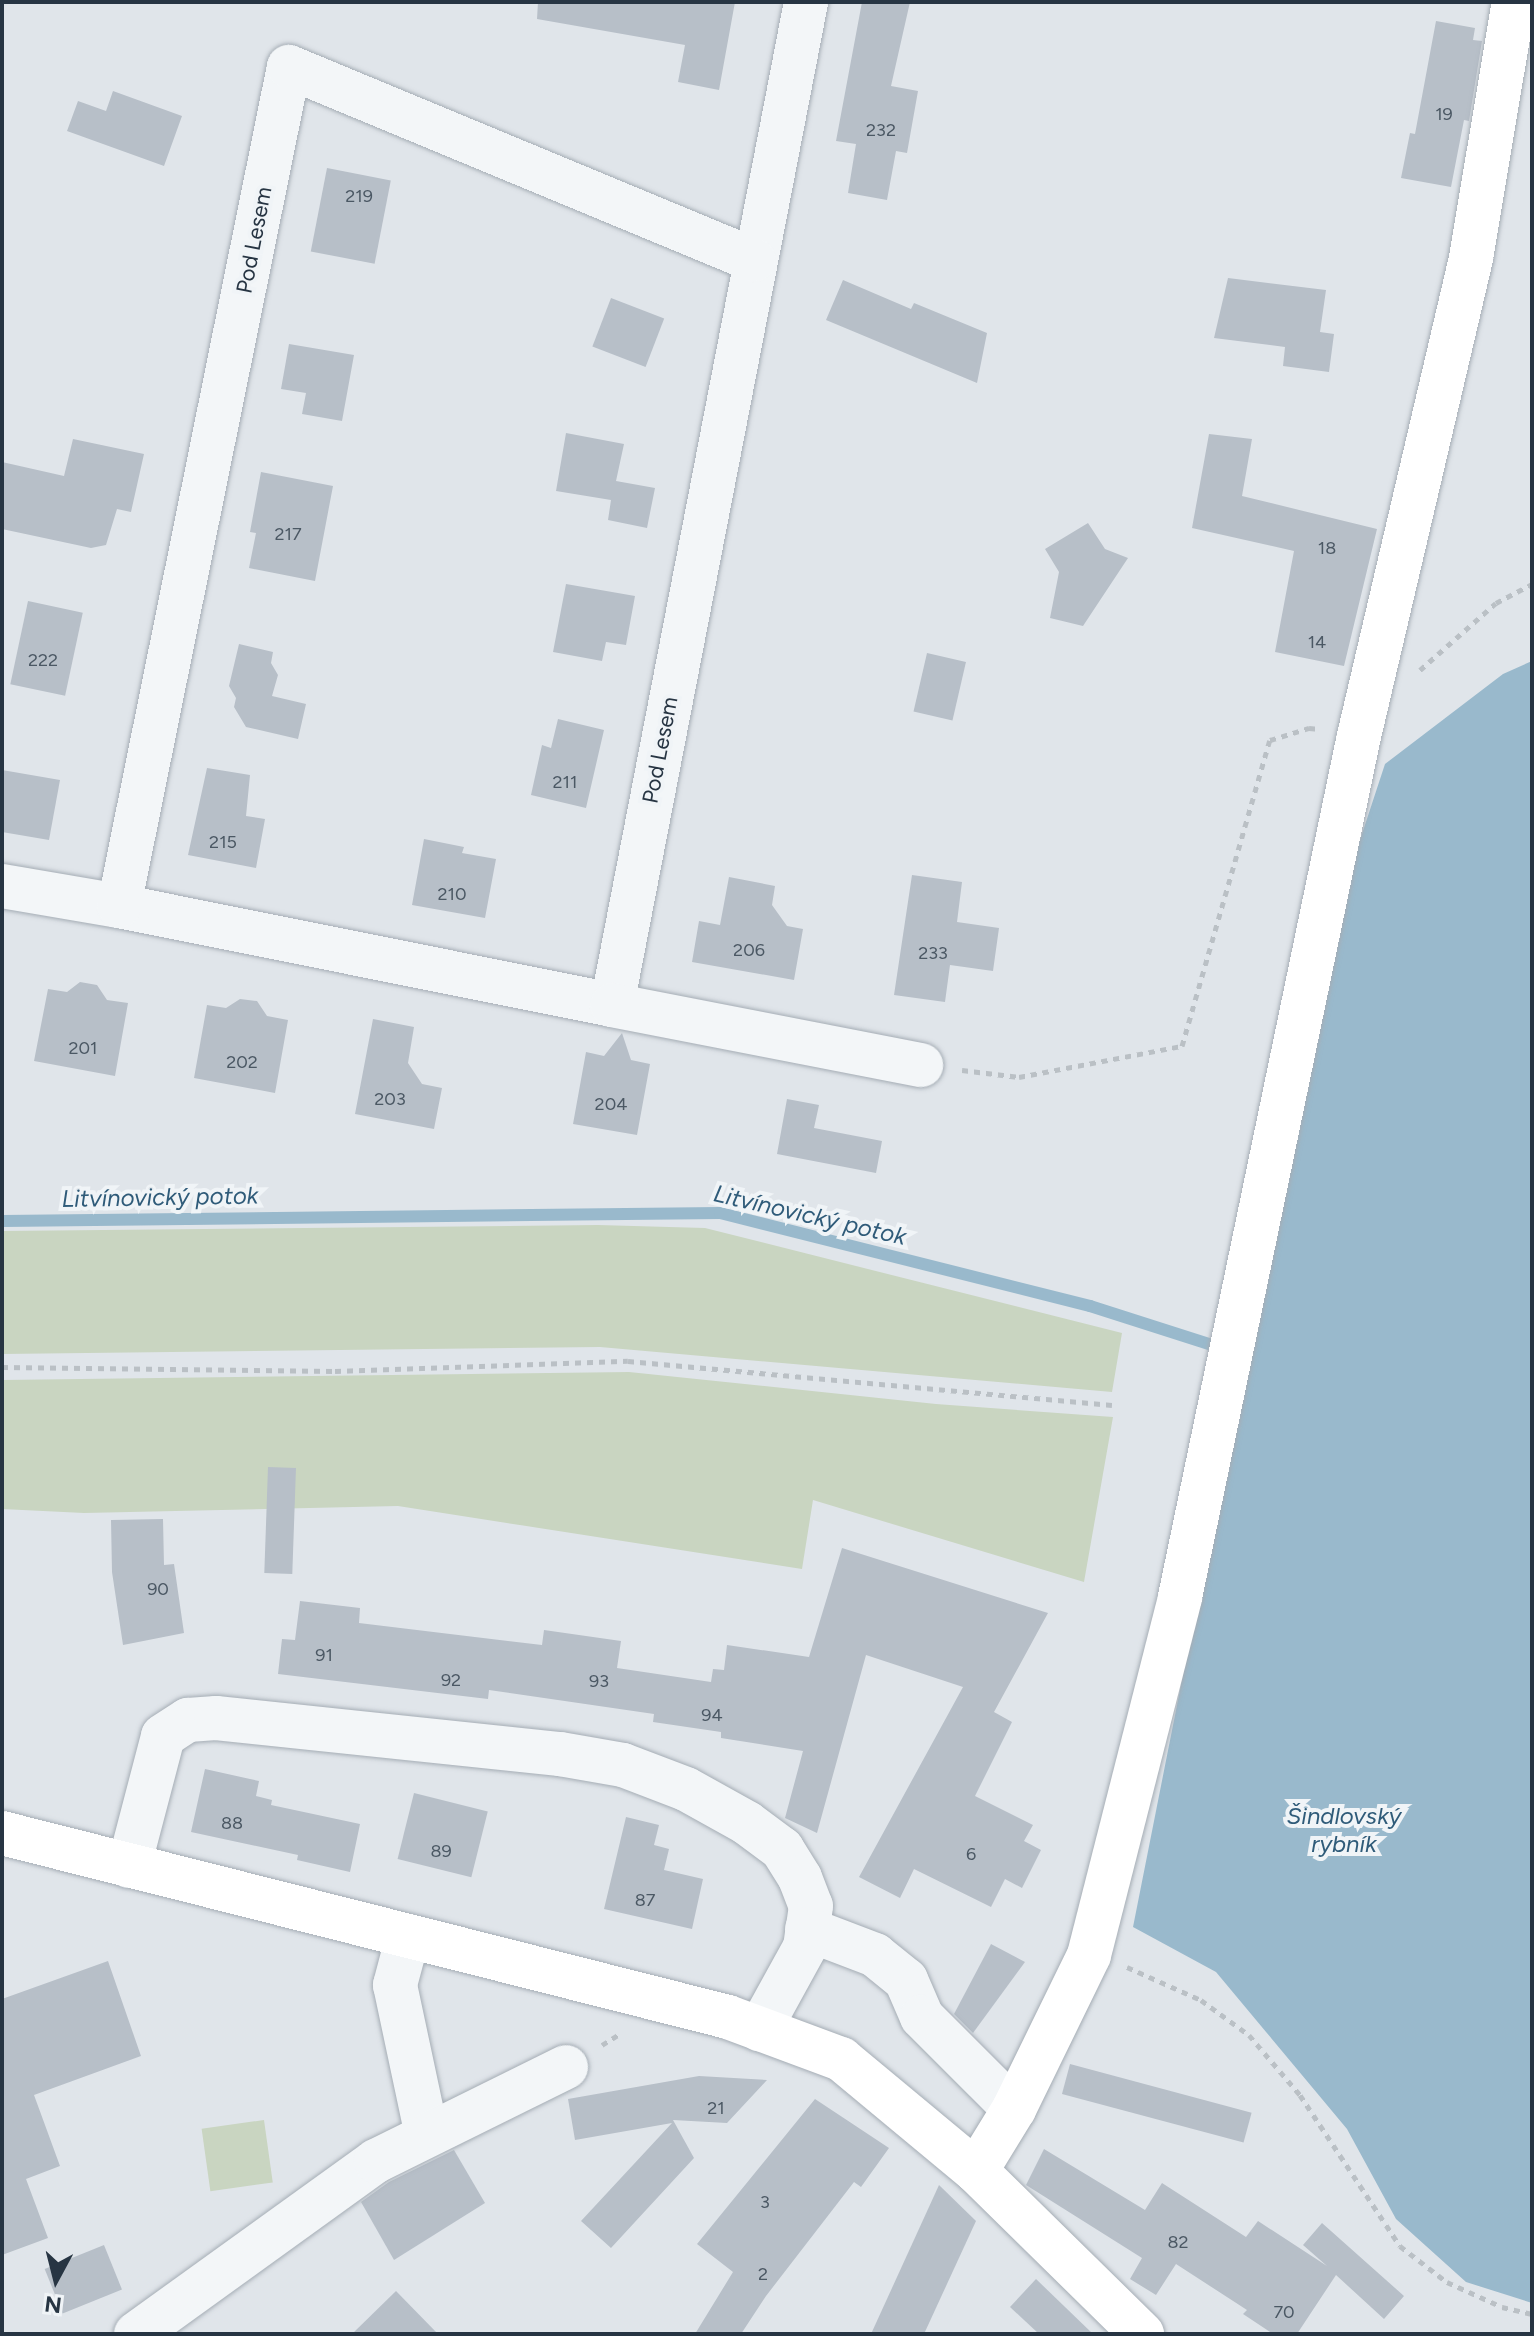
<!DOCTYPE html>
<html>
<head>
<meta charset="utf-8">
<style>
  body { margin:0 }
  #map { position:relative; width:1534px; height:2336px; overflow:hidden; background:#e0e5ea; font-family:Figtree,sans-serif }
  div>[style] { position:absolute }
  [style*='--x'] { left:calc(var(--x)*1px); top:calc(var(--y)*1px); width:calc(var(--w)*1px); rotate:calc(var(--a)*1deg) }
  .green>* { inset:0; background:#c9d5c1; transform-origin:0 0 }
  .water>* { inset:0; background:#99b9cc }
  .stream>* { height:12px; margin:-6px; padding:0 6px; transform-origin:6px; border-radius:6px; background:#99b9cc }
  .building>* { inset:0; background:#b7bfc8; transform-origin:0 0 }
  .path>* { height:5px; margin-top:-2.5px; transform-origin:0; background:repeating-linear-gradient(90deg,#bac0c5 0 6px,transparent 0 12px) }
  .roads { filter:drop-shadow(0 0 2px #a5adb5) drop-shadow(0 0 2px #a5adb5) }
  .street>* { height:44px; margin:-22px; padding:0 22px; transform-origin:22px; border-radius:22px; background:#f3f6f8 }
  .secondary>* { height:44px; margin:-22px; padding:0 22px; transform-origin:22px; border-radius:22px; background:#fff }
  span { translate:-50% -50%; white-space:nowrap; text-align:center; line-height:1.15; -webkit-text-stroke:8px #f0f4f7; paint-order:stroke }
  .number-label { font-size:18px; color:#4b5864 }
  .number-label span { -webkit-text-stroke-width:0 }
  .street-label { font-size:22px; color:#273543 }
  .water-label { font-size:24px; color:#2f5b79; font-style:italic }
  .frame { position:absolute; inset:0; border:4px solid #273543; pointer-events:none }
  .north { position:absolute; left:16px; top:2240px; width:80px; height:80px; -webkit-text-stroke:6px #f0f4f7; paint-order:stroke; rotate:187deg; font-size:22px; font-weight:700; line-height:32px; text-align:center; color:#273543 }
  .north::after { content:''; display:block; margin:auto; width:28px; height:36px; background:#273543; clip-path:polygon(50% 0,100% 100%,50% 72%,0 100%) }
</style>
</head>
<body>
<div id="map">
  <div class="green">
    <div style="clip-path:polygon(598px 1225px,705px 1228px,1122px 1333px,1112px 1392px,600px 1347px,2px 1354px,2px 1231px)"></div>
    <div style="clip-path:polygon(629px 1372px,936px 1404px,1113px 1417px,1084px 1582px,813px 1500px,802px 1569px,398px 1506px,84px 1513px,2px 1509px,2px 1380px)"></div>
    <div style="left:264px;top:2120px;width:63px;height:63px;rotate:82deg"></div>
  </div>
  <div class="water">
    <div style="clip-path:polygon(1532px 661px,1532px 2303px,1466px 2282px,1396px 2219px,1347px 2129px,1216px 1972px,1133px 1927px,1331px 928px,1385px 764px,1503px 674px)"></div>
  </div>
  <div class="stream">
    <div style="--x:2;--y:1221;--w:718;--a:-0.64"></div>
    <div style="--x:720;--y:1213;--w:382;--a:14.1"></div>
    <div style="--x:1090;--y:1306;--w:142;--a:17.7"></div>
  </div>
  <div class="building">
    <div style="clip-path:polygon(538px 2px,735px 2px,719px 90px,678px 82px,685px 45px,537px 19px)"></div>
    <div style="clip-path:polygon(862px 2px,910px 2px,891px 86px,918px 91px,907px 153px,896px 151px,887px 200px,848px 193px,856px 144px,836px 141px)"></div>
    <div style="clip-path:polygon(1436px 21px,1475px 28px,1473px 40px,1482px 41px,1469px 121px,1464px 120px,1451px 187px,1401px 178px,1410px 133px,1415px 134px)"></div>
    <div style="clip-path:polygon(113px 91px,182px 116px,164px 166px,67px 131px,78px 101px,106px 111px)"></div>
    <div style="left:327px;top:168px;width:65px;height:85px;rotate:11deg"></div>
    <div style="clip-path:polygon(1228px 278px,1326px 290px,1320px 332px,1334px 334px,1329px 372px,1283px 366px,1285px 347px,1214px 338px)"></div>
    <div style="clip-path:polygon(843px 280px,911px 309px,914px 303px,987px 333px,977px 383px,826px 320px)"></div>
    <div style="left:611px;top:298px;width:57px;height:52px;rotate:21deg"></div>
    <div style="clip-path:polygon(289px 344px,354px 355px,342px 421px,302px 414px,306px 393px,281px 389px)"></div>
    <div style="clip-path:polygon(566px 433px,624px 444px,616px 481px,655px 488px,647px 528px,608px 520px,611px 500px,556px 491px)"></div>
    <div style="clip-path:polygon(1209px 434px,1252px 439px,1242px 496px,1377px 529px,1344px 666px,1275px 652px,1294px 551px,1192px 528px)"></div>
    <div style="clip-path:polygon(73px 439px,144px 454px,131px 512px,117px 509px,106px 545px,91px 548px,2px 529px,2px 462px,64px 476px)"></div>
    <div style="clip-path:polygon(261px 472px,333px 486px,315px 581px,249px 568px,256px 533px,250px 532px)"></div>
    <div style="clip-path:polygon(1088px 523px,1105px 549px,1128px 558px,1083px 626px,1050px 618px,1059px 572px,1045px 549px)"></div>
    <div style="clip-path:polygon(566px 584px,635px 596px,626px 645px,606px 642px,602px 661px,553px 652px)"></div>
    <div style="left:28px;top:601px;width:56px;height:85px;rotate:12deg"></div>
    <div style="clip-path:polygon(239px 644px,273px 652px,271px 663px,278px 675px,272px 696px,306px 704px,298px 739px,246px 727px,234px 707px,236px 698px,229px 686px)"></div>
    <div style="left:927px;top:653px;width:40px;height:60px;rotate:13deg"></div>
    <div style="clip-path:polygon(558px 719px,604px 730px,586px 808px,531px 795px,542px 745px,551px 748px)"></div>
    <div style="clip-path:polygon(207px 768px,250px 775px,246px 816px,265px 819px,256px 868px,188px 855px)"></div>
    <div style="clip-path:polygon(2px 770px,60px 780px,49px 840px,2px 832px)"></div>
    <div style="clip-path:polygon(424px 839px,464px 847px,462px 853px,496px 859px,485px 918px,412px 905px)"></div>
    <div style="clip-path:polygon(912px 875px,962px 882px,957px 922px,999px 928px,993px 971px,950px 965px,945px 1002px,894px 995px)"></div>
    <div style="clip-path:polygon(729px 877px,775px 886px,772px 905px,787px 926px,803px 929px,794px 980px,692px 962px,699px 921px,720px 925px)"></div>
    <div style="clip-path:polygon(80px 982px,97px 985px,107px 1000px,128px 1003px,115px 1076px,34px 1061px,48px 989px,67px 992px)"></div>
    <div style="clip-path:polygon(240px 999px,257px 1001px,267px 1016px,288px 1020px,275px 1093px,194px 1078px,207px 1005px,226px 1008px)"></div>
    <div style="clip-path:polygon(373px 1019px,414px 1027px,408px 1063px,422px 1084px,442px 1088px,434px 1129px,355px 1114px)"></div>
    <div style="clip-path:polygon(622px 1033px,631px 1060px,650px 1064px,637px 1135px,573px 1124px,586px 1052px,604px 1056px)"></div>
    <div style="clip-path:polygon(787px 1099px,819px 1105px,814px 1128px,882px 1141px,876px 1173px,777px 1154px)"></div>
    <div style="left:268px;top:1467px;width:28px;height:106px;rotate:2deg"></div>
    <div style="clip-path:polygon(163px 1519px,164px 1565px,174px 1564px,184px 1633px,123px 1645px,112px 1572px,111px 1520px)"></div>
    <div style="clip-path:polygon(842px 1548px,1048px 1613px,994px 1712px,1012px 1722px,975px 1796px,1033px 1825px,1024px 1841px,1041px 1850px,1022px 1888px,1005px 1879px,991px 1907px,914px 1869px,900px 1898px,859px 1877px,963px 1687px,866px 1655px,817px 1833px,785px 1818px,803px 1751px,721px 1738px,721px 1732px,653px 1722px,654px 1714px,489px 1690px,488px 1699px,278px 1674px,282px 1639px,295px 1640px,300px 1601px,360px 1608px,359px 1623px,542px 1645px,544px 1630px,621px 1641px,617px 1668px,711px 1682px,713px 1669px,724px 1670px,727px 1645px,809px 1657px)"></div>
    <div style="clip-path:polygon(205px 1769px,259px 1781px,256px 1796px,272px 1800px,271px 1805px,360px 1824px,350px 1872px,297px 1860px,298px 1855px,191px 1832px)"></div>
    <div style="left:414px;top:1793px;width:76px;height:68px;rotate:14deg"></div>
    <div style="clip-path:polygon(626px 1817px,659px 1825px,654px 1845px,669px 1849px,664px 1870px,703px 1879px,692px 1929px,604px 1909px)"></div>
    <div style="clip-path:polygon(991px 1944px,1025px 1962px,973px 2033px,954px 2014px)"></div>
    <div style="clip-path:polygon(108px 1961px,141px 2056px,34px 2095px,60px 2166px,26px 2179px,48px 2238px,2px 2255px,2px 1999px)"></div>
    <div style="left:1070px;top:2064px;width:188px;height:31px;rotate:15deg"></div>
    <div style="clip-path:polygon(699px 2076px,767px 2080px,727px 2123px,673px 2120px,694px 2158px,611px 2248px,581px 2221px,672px 2123px,575px 2140px,568px 2099px)"></div>
    <div style="clip-path:polygon(815px 2099px,889px 2148px,861px 2187px,854px 2182px,766px 2296px,741px 2334px,695px 2334px,733px 2272px,697px 2244px)"></div>
    <div style="clip-path:polygon(1044px 2149px,1145px 2210px,1162px 2183px,1246px 2237px,1258px 2221px,1327px 2266px,1303px 2245px,1322px 2223px,1404px 2296px,1384px 2319px,1336px 2275px,1297px 2334px,1273px 2334px,1243px 2314px,1247px 2310px,1176px 2264px,1156px 2295px,1130px 2279px,1142px 2258px,1026px 2185px)"></div>
    <div style="clip-path:polygon(454px 2150px,485px 2203px,394px 2260px,361px 2202px,389px 2182px)"></div>
    <div style="clip-path:polygon(939px 2185px,976px 2221px,924px 2334px,871px 2334px)"></div>
    <div style="left:104px;top:2245px;width:48px;height:64px;rotate:68deg"></div>
    <div style="clip-path:polygon(1036px 2279px,1093px 2334px,1039px 2334px,1010px 2307px)"></div>
    <div style="clip-path:polygon(396px 2291px,438px 2334px,352px 2334px)"></div>
  </div>
  <div class="path">
    <div style="--x:1420;--y:670;--w:101;--a:-41.4"></div>
    <div style="--x:1496;--y:603;--w:41;--a:-27.8"></div>
    <div style="--x:962;--y:1070;--w:57;--a:7"></div>
    <div style="--x:1019;--y:1077;--w:166;--a:-10.8"></div>
    <div style="--x:1182;--y:1046;--w:318;--a:-74"></div>
    <div style="--x:1270;--y:740;--w:41;--a:-17.1"></div>
    <div style="--x:1309;--y:728;--w:11;--a:5"></div>
    <div style="--x:2;--y:1367;--w:333;--a:0.7"></div>
    <div style="--x:335;--y:1371;--w:293;--a:-2"></div>
    <div style="--x:628;--y:1361;--w:486;--a:5.2"></div>
    <div style="--x:1127;--y:1967;--w:81;--a:24"></div>
    <div style="--x:1201;--y:2000;--w:59;--a:36.1"></div>
    <div style="--x:1249;--y:2035;--w:79;--a:49.6"></div>
    <div style="--x:1300;--y:2095;--w:181;--a:56.5"></div>
    <div style="--x:1400;--y:2246;--w:59;--a:37.5"></div>
    <div style="--x:1447;--y:2282;--w:60;--a:24.4"></div>
    <div style="--x:1502;--y:2307;--w:31;--a:13"></div>
    <div style="--x:602;--y:2045;--w:19;--a:-32"></div>
  </div>
  <div class="roads">
    <div class="street">
      <div style="--x:2;--y:886;--w:119;--a:9.7"></div>
      <div style="--x:119;--y:906;--w:503;--a:11.35"></div>
      <div style="--x:612;--y:1005;--w:1022;--a:-79.05"></div>
      <div style="--x:119;--y:906;--w:856;--a:-78.55"></div>
      <div style="--x:289;--y:67;--w:503;--a:22.54"></div>
      <div style="--x:612;--y:1005;--w:315;--a:11"></div>
      <div style="--x:129;--y:1866;--w:134;--a:-75.3"></div>
      <div style="--x:163;--y:1736;--w:30;--a:-33"></div>
      <div style="--x:188;--y:1720;--w:28;--a:-4"></div>
      <div style="--x:216;--y:1718;--w:346;--a:6"></div>
      <div style="--x:560;--y:1754;--w:64;--a:9.9"></div>
      <div style="--x:623;--y:1765;--w:67;--a:20.9"></div>
      <div style="--x:686;--y:1789;--w:70;--a:29.1"></div>
      <div style="--x:747;--y:1823;--w:44;--a:36.6"></div>
      <div style="--x:782;--y:1849;--w:34;--a:58"></div>
      <div style="--x:800;--y:1878;--w:30;--a:69"></div>
      <div style="--x:811;--y:1906;--w:41;--a:98.3"></div>
      <div style="--x:805;--y:1947;--w:94;--a:118.8"></div>
      <div style="--x:807;--y:1929;--w:73;--a:20.9"></div>
      <div style="--x:875;--y:1955;--w:40;--a:39"></div>
      <div style="--x:906;--y:1980;--w:40;--a:66.6"></div>
      <div style="--x:922;--y:2017;--w:130;--a:45"></div>
      <div style="--x:408;--y:1936;--w:51;--a:104.9"></div>
      <div style="--x:395;--y:1985;--w:153;--a:78"></div>
      <div style="--x:136;--y:2334;--w:296;--a:-35.8"></div>
      <div style="--x:376;--y:2161;--w:212;--a:-26.3"></div>
    </div>
    <div class="secondary">
      <div style="--x:2;--y:1833;--w:749;--a:14.22"></div>
      <div style="--x:728;--y:2017;--w:121;--a:20.4"></div>
      <div style="--x:841;--y:2059;--w:175;--a:39.7"></div>
      <div style="--x:976;--y:2171;--w:233;--a:44.5"></div>
      <div style="--x:976;--y:2171;--w:73;--a:-58.5"></div>
      <div style="--x:1014;--y:2109;--w:171;--a:-64"></div>
      <div style="--x:1089;--y:1955;--w:369;--a:-75.7"></div>
      <div style="--x:1180;--y:1597;--w:879;--a:-78.26"></div>
      <div style="--x:1359;--y:736;--w:491;--a:-76.8"></div>
      <div style="--x:1471;--y:258;--w:260;--a:-80.5"></div>
    </div>
  </div>
  <div class="number-label">
    <span style="left:1444px;top:114px">19</span>
    <span style="left:881px;top:130px">232</span>
    <span style="left:359px;top:196px">219</span>
    <span style="left:288px;top:534px">217</span>
    <span style="left:1327px;top:548px">18</span>
    <span style="left:1317px;top:642px">14</span>
    <span style="left:43px;top:660px">222</span>
    <span style="left:565px;top:782px">211</span>
    <span style="left:223px;top:842px">215</span>
    <span style="left:452px;top:894px">210</span>
    <span style="left:749px;top:950px">206</span>
    <span style="left:933px;top:953px">233</span>
    <span style="left:83px;top:1048px">201</span>
    <span style="left:242px;top:1062px">202</span>
    <span style="left:390px;top:1099px">203</span>
    <span style="left:611px;top:1104px">204</span>
    <span style="left:158px;top:1589px">90</span>
    <span style="left:324px;top:1655px">91</span>
    <span style="left:451px;top:1680px">92</span>
    <span style="left:599px;top:1681px">93</span>
    <span style="left:712px;top:1715px">94</span>
    <span style="left:232px;top:1823px">88</span>
    <span style="left:441px;top:1851px">89</span>
    <span style="left:971px;top:1854px">6</span>
    <span style="left:645px;top:1900px">87</span>
    <span style="left:716px;top:2108px">21</span>
    <span style="left:765px;top:2202px">3</span>
    <span style="left:1178px;top:2242px">82</span>
    <span style="left:763px;top:2274px">2</span>
    <span style="left:1284px;top:2312px">70</span>
  </div>
  <div class="street-label">
    <span style="left:254px;top:240px;rotate:-79deg">Pod Lesem</span>
    <span style="left:660px;top:750px;rotate:-79deg">Pod Lesem</span>
  </div>
  <div class="water-label">
    <span style="left:160px;top:1197px;rotate:-1deg">Litvínovický potok</span>
    <span style="left:810px;top:1215px;rotate:13deg">Litvínovický potok</span>
    <span style="left:1344px;top:1830px">Šindlovský<br>rybník</span>
  </div>
  <div class="frame"></div>
  <div class="north">N</div>
</div>
</body>
</html>
